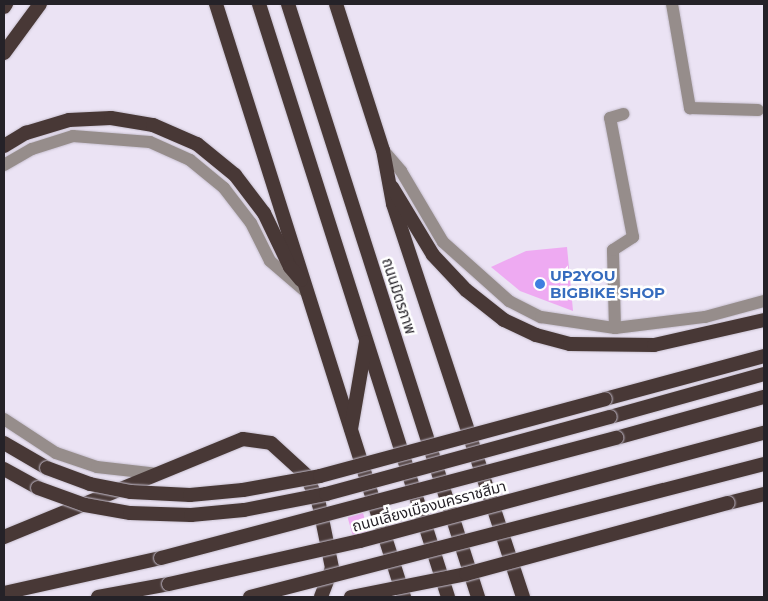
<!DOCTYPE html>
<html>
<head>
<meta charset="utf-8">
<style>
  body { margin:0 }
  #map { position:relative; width:768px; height:601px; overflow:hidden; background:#ebe3f4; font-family:Montserrat,"Noto Sans Thai",sans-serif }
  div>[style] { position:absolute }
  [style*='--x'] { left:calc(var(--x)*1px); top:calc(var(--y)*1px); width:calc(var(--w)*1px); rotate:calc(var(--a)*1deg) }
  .building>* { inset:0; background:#eeaaf2; transform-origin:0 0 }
  .roads { filter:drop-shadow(0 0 1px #c7c0cf) drop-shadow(0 0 1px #c7c0cf) }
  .minor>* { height:12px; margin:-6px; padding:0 6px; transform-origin:6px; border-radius:6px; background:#968d8b }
  .trunk>* { height:14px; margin:-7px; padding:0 7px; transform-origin:7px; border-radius:7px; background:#483836 }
  .bridges { filter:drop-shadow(0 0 1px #c7c0cf) drop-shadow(0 0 1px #c7c0cf) }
  .trunk-bridge>* { height:14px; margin:-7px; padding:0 7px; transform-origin:7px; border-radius:7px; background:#483836 }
  .dots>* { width:14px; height:14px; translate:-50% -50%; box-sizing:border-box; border:2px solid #fff; border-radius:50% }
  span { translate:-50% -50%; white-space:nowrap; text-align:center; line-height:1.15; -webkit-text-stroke:5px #fff; paint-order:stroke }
  .shop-label { font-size:15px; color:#366cbe; font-weight:700 }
  .left { translate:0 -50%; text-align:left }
  .street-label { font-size:15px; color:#252228 }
  .frame { position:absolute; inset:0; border:5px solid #252228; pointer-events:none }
</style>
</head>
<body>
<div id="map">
  <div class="building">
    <div style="clip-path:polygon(567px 247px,573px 311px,520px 291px,491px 267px,526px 251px)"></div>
    <div style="left:363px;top:513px;width:19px;height:16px;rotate:74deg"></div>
  </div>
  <div class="roads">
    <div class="minor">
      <div style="--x:672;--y:4;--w:106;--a:80.2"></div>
      <div style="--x:690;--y:108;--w:68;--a:1.7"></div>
      <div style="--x:383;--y:150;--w:28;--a:49"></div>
      <div style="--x:401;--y:171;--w:82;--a:59.4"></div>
      <div style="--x:443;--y:242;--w:89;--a:41.8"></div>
      <div style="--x:509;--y:301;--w:36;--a:27"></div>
      <div style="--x:541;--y:317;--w:75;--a:8.5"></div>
      <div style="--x:615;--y:328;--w:91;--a:-7"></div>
      <div style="--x:705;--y:317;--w:61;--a:-15.2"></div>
      <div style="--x:4;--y:165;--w:32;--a:-30"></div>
      <div style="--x:32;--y:149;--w:43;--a:-17.6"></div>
      <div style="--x:73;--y:136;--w:77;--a:4.5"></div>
      <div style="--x:150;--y:142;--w:44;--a:24.2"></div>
      <div style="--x:190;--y:160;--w:44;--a:39.5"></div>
      <div style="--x:224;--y:188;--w:44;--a:52.4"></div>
      <div style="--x:251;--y:223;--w:42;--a:63.4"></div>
      <div style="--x:270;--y:261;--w:46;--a:40.6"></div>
      <div style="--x:615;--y:328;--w:78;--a:-91.5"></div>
      <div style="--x:613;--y:250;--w:24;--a:-33"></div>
      <div style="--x:633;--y:237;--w:121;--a:-100.9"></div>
      <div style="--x:610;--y:118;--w:14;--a:-17"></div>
      <div style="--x:4;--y:419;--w:62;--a:33.2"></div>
      <div style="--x:56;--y:453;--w:43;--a:18.9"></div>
      <div style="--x:97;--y:467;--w:61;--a:6.5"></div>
    </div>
    <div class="trunk">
      <div style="--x:216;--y:4;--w:622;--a:72.41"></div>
      <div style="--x:259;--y:4;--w:622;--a:72.32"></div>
      <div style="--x:288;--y:4;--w:623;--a:72.23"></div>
      <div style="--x:336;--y:4;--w:153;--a:72.2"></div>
      <div style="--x:383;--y:150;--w:55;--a:79.5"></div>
      <div style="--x:393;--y:204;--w:414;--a:71.7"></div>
      <div style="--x:4;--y:7;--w:4;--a:-56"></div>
      <div style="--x:4;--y:53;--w:61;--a:-53.7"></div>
      <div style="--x:4;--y:146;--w:26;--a:-31"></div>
      <div style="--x:26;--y:133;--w:45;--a:-16.8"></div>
      <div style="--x:69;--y:120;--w:42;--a:-2.7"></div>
      <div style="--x:111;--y:118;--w:43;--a:9.5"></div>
      <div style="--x:153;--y:125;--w:48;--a:23.4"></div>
      <div style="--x:197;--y:144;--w:49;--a:39.2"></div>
      <div style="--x:235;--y:175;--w:48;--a:52.7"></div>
      <div style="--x:264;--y:213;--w:60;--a:64.3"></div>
      <div style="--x:290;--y:267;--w:17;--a:50"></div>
      <div style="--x:392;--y:187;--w:79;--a:58.9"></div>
      <div style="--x:433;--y:255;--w:48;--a:46.7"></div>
      <div style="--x:466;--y:290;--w:48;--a:38.3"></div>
      <div style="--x:504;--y:320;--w:35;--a:25"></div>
      <div style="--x:536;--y:335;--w:35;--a:15"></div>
      <div style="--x:570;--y:344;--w:84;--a:0.7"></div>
      <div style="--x:654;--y:345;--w:113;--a:-12.8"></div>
      <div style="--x:605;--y:399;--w:165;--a:-15.1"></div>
      <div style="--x:610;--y:417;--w:160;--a:-15.6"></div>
      <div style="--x:351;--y:429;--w:88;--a:-80.2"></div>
      <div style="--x:616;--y:438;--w:154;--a:-15.5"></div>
      <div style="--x:4;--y:443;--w:50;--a:30.2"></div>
      <div style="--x:4;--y:469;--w:39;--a:29"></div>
      <div style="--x:728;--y:503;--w:37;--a:-14"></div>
      <div style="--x:4;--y:537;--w:258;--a:-22.3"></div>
      <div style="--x:243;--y:439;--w:28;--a:8"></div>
      <div style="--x:271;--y:443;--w:47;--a:42.4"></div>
      <div style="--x:306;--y:475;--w:32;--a:66"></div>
      <div style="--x:319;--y:504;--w:65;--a:78.5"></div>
      <div style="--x:332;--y:568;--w:31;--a:111"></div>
      <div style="--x:4;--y:593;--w:161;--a:-12.6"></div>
      <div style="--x:98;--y:597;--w:72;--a:-10.4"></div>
    </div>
  </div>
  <div class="bridges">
    <div class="trunk-bridge">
      <div style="--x:47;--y:468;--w:46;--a:20.4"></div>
      <div style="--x:90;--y:484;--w:42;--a:11"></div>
      <div style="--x:131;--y:492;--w:59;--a:2.9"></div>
      <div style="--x:190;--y:495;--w:53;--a:-5.4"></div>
      <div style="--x:243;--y:490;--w:78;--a:-10.3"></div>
      <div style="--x:320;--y:476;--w:295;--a:-15.1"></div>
      <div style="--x:38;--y:488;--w:50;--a:19.9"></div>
      <div style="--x:85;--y:505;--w:46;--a:10.1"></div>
      <div style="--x:130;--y:513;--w:61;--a:1.9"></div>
      <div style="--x:191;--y:515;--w:53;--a:-5.4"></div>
      <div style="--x:244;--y:510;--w:84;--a:-11"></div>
      <div style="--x:326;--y:494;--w:294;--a:-15.2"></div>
      <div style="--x:161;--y:558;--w:471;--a:-14.8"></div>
      <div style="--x:169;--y:584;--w:196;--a:-12.7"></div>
      <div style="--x:360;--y:541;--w:418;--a:-15"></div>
      <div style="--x:250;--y:597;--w:531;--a:-14.51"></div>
      <div style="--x:351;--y:597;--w:117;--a:-11.3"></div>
      <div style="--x:466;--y:574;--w:271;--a:-15.2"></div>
    </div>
  </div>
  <div class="dots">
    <div style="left:540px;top:284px;background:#3f7fe0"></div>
  </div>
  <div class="shop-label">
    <span class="left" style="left:550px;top:284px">UP2YOU<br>BIGBIKE SHOP</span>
  </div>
  <div class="street-label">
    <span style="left:399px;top:296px;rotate:72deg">ถนนมิตรภาพ</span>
    <span style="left:429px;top:506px;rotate:-15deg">ถนนเลี่ยงเมืองนครราชสีมา</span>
  </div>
  <div class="frame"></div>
</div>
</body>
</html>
